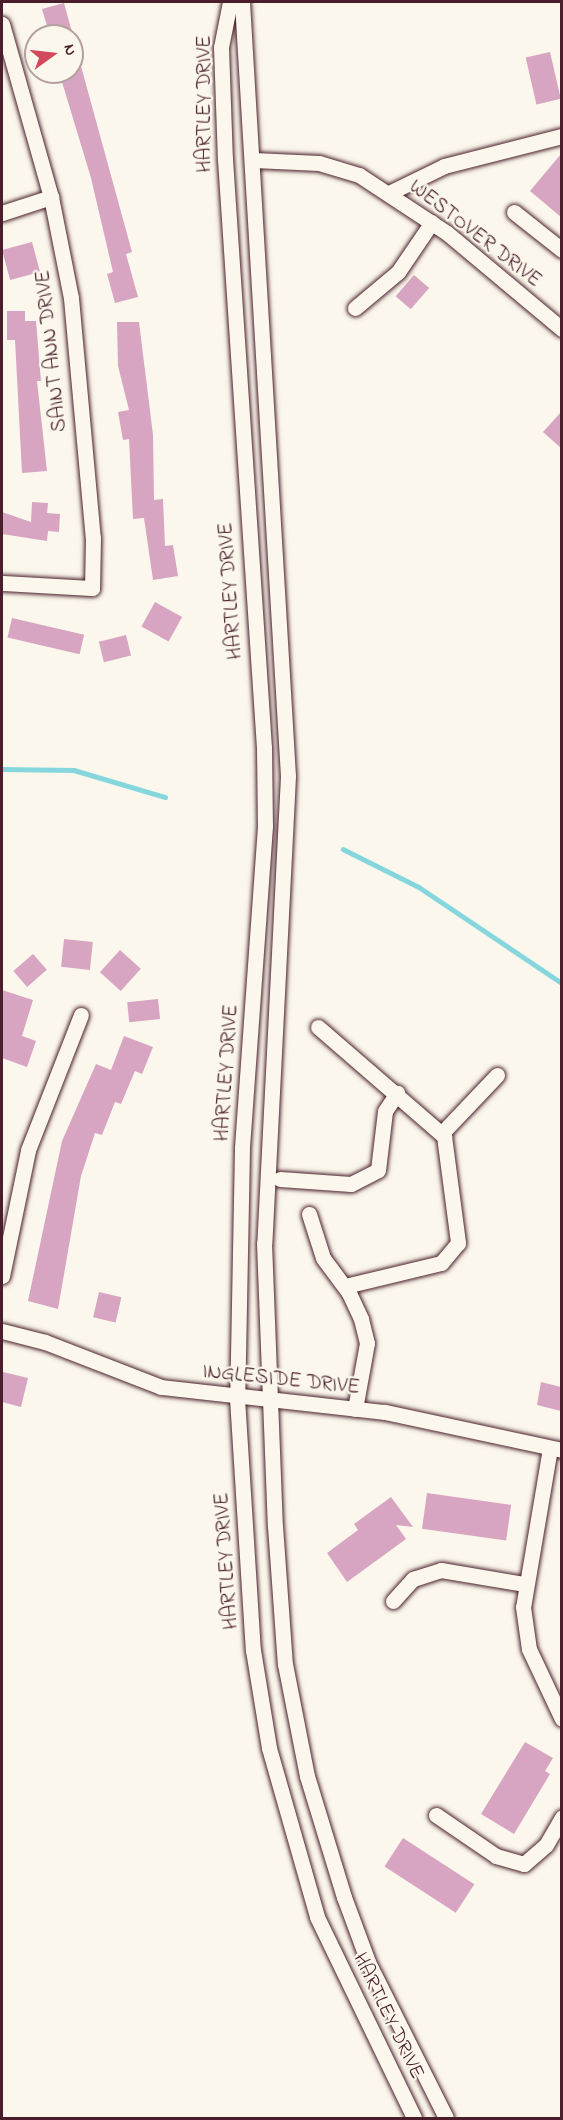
<!DOCTYPE html>
<html>
<head>
<meta charset="utf-8">
<style>
  body { margin:0 }
  #map { position:relative; width:563px; height:2120px; overflow:hidden; background:#fbf7ec; font-family:"Indie Flower",sans-serif }
  div>[style] { position:absolute }
  [style*='--x'] { left:calc(var(--x)*1px); top:calc(var(--y)*1px); width:calc(var(--w)*1px); rotate:calc(var(--a)*1deg) }
  .stream>* { height:4.5px; margin:-2.25px; padding:0 2.25px; transform-origin:2.25px; border-radius:2.25px; background:#86d7dd }
  .building>* { inset:0; background:#d7a5c1; transform-origin:0 0 }
  .roads { filter:drop-shadow(0 0 2px #4a1f2b) drop-shadow(0 0 2px #4a1f2b) }
  .minor>* { height:15px; margin:-7.5px; padding:0 7.5px; transform-origin:7.5px; border-radius:7.5px; background:#fbf7ec }
  span { translate:-50% -50%; white-space:nowrap; text-align:center; line-height:1.15; -webkit-text-stroke:4.5px #fbf7ec; paint-order:stroke }
  .street-label { font-size:21px; color:#4a1f2b }
  .frame { position:absolute; inset:0; border:3px solid #4a1f2b; pointer-events:none }
  .north { position:absolute; left:24px; top:24px; width:60px; height:60px; box-sizing:border-box; background:#fbf7ec; border:2px solid #b4a19f; border-radius:50%; rotate:75deg; font-size:16px; font-weight:700; line-height:24px; text-align:center; color:#4a1f2b }
  .north::after { content:''; display:block; margin:auto; width:21px; height:27px; background:#d1495b; clip-path:polygon(50% 0,100% 100%,50% 72%,0 100%) }
</style>
</head>
<body>
<div id="map">
  <div class="stream">
    <div style="--x:2;--y:769;--w:72;--a:0.8"></div>
    <div style="--x:74;--y:770;--w:95;--a:16.5"></div>
    <div style="--x:343;--y:849;--w:85;--a:26.6"></div>
    <div style="--x:419;--y:887;--w:172;--a:33.9"></div>
  </div>
  <div class="building">
    <div style="clip-path:polygon(64px 3px,73px 36px,50px 36px,42px 9px)"></div>
    <div style="clip-path:polygon(76px 48px,132px 252px,126px 254px,138px 297px,115px 303px,107px 274px,113px 272px,91px 178px,59px 72px,72px 72px,72px 49px)"></div>
    <div style="left:550px;top:52px;width:48px;height:25px;rotate:77deg"></div>
    <div style="clip-path:polygon(561px 154px,561px 217px,530px 191px)"></div>
    <div style="left:32px;top:242px;width:31px;height:31px;rotate:75deg"></div>
    <div style="left:414px;top:275px;width:20px;height:28px;rotate:41deg"></div>
    <div style="clip-path:polygon(7px 311px,25px 311px,25px 321px,36px 321px,41px 381px,37px 381px,47px 471px,22px 473px,15px 340px,7px 340px)"></div>
    <div style="clip-path:polygon(117px 322px,139px 322px,153px 435px,154px 500px,163px 499px,165px 546px,173px 545px,178px 576px,153px 580px,144px 518px,133px 519px,129px 439px,123px 440px,118px 412px,129px 410px,118px 366px)"></div>
    <div style="clip-path:polygon(561px 412px,561px 448px,543px 432px)"></div>
    <div style="clip-path:polygon(32px 502px,48px 503px,47px 513px,60px 514px,59px 532px,48px 531px,47px 541px,2px 534px,2px 512px,31px 522px)"></div>
    <div style="left:155px;top:602px;width:31px;height:28px;rotate:29deg"></div>
    <div style="left:12px;top:618px;width:74px;height:20px;rotate:13deg"></div>
    <div style="left:126px;top:635px;width:21px;height:28px;rotate:76deg"></div>
    <div style="left:64px;top:939px;width:29px;height:28px;rotate:6deg"></div>
    <div style="left:120px;top:950px;width:28px;height:30px;rotate:42deg"></div>
    <div style="left:33px;top:954px;width:21px;height:26px;rotate:49deg"></div>
    <div style="clip-path:polygon(2px 990px,33px 1000px,22px 1036px,36px 1041px,27px 1067px,2px 1058px)"></div>
    <div style="left:158px;top:999px;width:20px;height:31px;rotate:84deg"></div>
    <div style="clip-path:polygon(124px 1036px,153px 1047px,142px 1074px,135px 1071px,121px 1104px,115px 1102px,102px 1135px,95px 1133px,81px 1176px,58px 1309px,28px 1301px,62px 1141px,96px 1064px,111px 1070px)"></div>
    <div style="left:99px;top:1292px;width:23px;height:26px;rotate:13deg"></div>
    <div style="clip-path:polygon(3px 1372px,28px 1378px,21px 1407px,2px 1402px)"></div>
    <div style="clip-path:polygon(541px 1382px,561px 1387px,561px 1411px,537px 1405px)"></div>
    <div style="left:427px;top:1493px;width:85px;height:36px;rotate:8deg"></div>
    <div style="clip-path:polygon(391px 1497px,413px 1527px,396px 1525px,406px 1539px,347px 1582px,327px 1553px,358px 1530px,354px 1524px)"></div>
    <div style="clip-path:polygon(525px 1742px,553px 1758px,545px 1771px,550px 1774px,514px 1834px,481px 1814px)"></div>
    <div style="left:403px;top:1838px;width:85px;height:34px;rotate:33deg"></div>
  </div>
  <div class="roads">
    <div class="minor">
      <div style="--x:230;--y:2;--w:46;--a:101.3"></div>
      <div style="--x:221;--y:47;--w:112;--a:88"></div>
      <div style="--x:225;--y:159;--w:590;--a:86.21"></div>
      <div style="--x:264;--y:748;--w:78;--a:89.3"></div>
      <div style="--x:265;--y:826;--w:323;--a:94.1"></div>
      <div style="--x:242;--y:1148;--w:250;--a:91.1"></div>
      <div style="--x:237;--y:1398;--w:253;--a:86.4"></div>
      <div style="--x:253;--y:1650;--w:99;--a:80.7"></div>
      <div style="--x:269;--y:1748;--w:176;--a:74.1"></div>
      <div style="--x:317;--y:1917;--w:223;--a:64.2"></div>
      <div style="--x:242;--y:2;--w:775;--a:86.6"></div>
      <div style="--x:288;--y:776;--w:468;--a:92.9"></div>
      <div style="--x:264;--y:1243;--w:283;--a:87.8"></div>
      <div style="--x:275;--y:1526;--w:138;--a:85.9"></div>
      <div style="--x:285;--y:1664;--w:114;--a:78.9"></div>
      <div style="--x:307;--y:1776;--w:127;--a:73"></div>
      <div style="--x:344;--y:1897;--w:69;--a:69.7"></div>
      <div style="--x:368;--y:1962;--w:174;--a:63.4"></div>
      <div style="--x:2;--y:24;--w:180;--a:74.2"></div>
      <div style="--x:51;--y:197;--w:103;--a:78.8"></div>
      <div style="--x:71;--y:298;--w:241;--a:84.8"></div>
      <div style="--x:93;--y:538;--w:50;--a:91.1"></div>
      <div style="--x:92;--y:588;--w:90;--a:-176.8"></div>
      <div style="--x:254;--y:160;--w:65;--a:2.6"></div>
      <div style="--x:319;--y:163;--w:42;--a:16.7"></div>
      <div style="--x:359;--y:175;--w:105;--a:33.4"></div>
      <div style="--x:447;--y:233;--w:150;--a:39.9"></div>
      <div style="--x:389;--y:193;--w:61;--a:-26.1"></div>
      <div style="--x:444;--y:166;--w:122;--a:-14.3"></div>
      <div style="--x:514;--y:212;--w:61;--a:38.4"></div>
      <div style="--x:2;--y:213;--w:52;--a:-18.1"></div>
      <div style="--x:355;--y:308;--w:56;--a:-39.9"></div>
      <div style="--x:398;--y:272;--w:60;--a:-55.8"></div>
      <div style="--x:318;--y:1027;--w:167;--a:40.9"></div>
      <div style="--x:444;--y:1136;--w:108;--a:82.5"></div>
      <div style="--x:458;--y:1243;--w:26;--a:130"></div>
      <div style="--x:441;--y:1263;--w:99;--a:166.5"></div>
      <div style="--x:442;--y:1133;--w:80;--a:-46.5"></div>
      <div style="--x:280;--y:1179;--w:71;--a:4"></div>
      <div style="--x:351;--y:1184;--w:30;--a:-27"></div>
      <div style="--x:378;--y:1170;--w:59;--a:-83.2"></div>
      <div style="--x:385;--y:1111;--w:22;--a:-56"></div>
      <div style="--x:309;--y:1214;--w:46;--a:72.3"></div>
      <div style="--x:323;--y:1258;--w:44;--a:53.4"></div>
      <div style="--x:349;--y:1293;--w:29;--a:65"></div>
      <div style="--x:361;--y:1319;--w:25;--a:76"></div>
      <div style="--x:367;--y:1343;--w:67;--a:100.3"></div>
      <div style="--x:2;--y:1276;--w:129;--a:-78.3"></div>
      <div style="--x:28;--y:1150;--w:145;--a:-68.6"></div>
      <div style="--x:2;--y:1331;--w:44;--a:14.3"></div>
      <div style="--x:45;--y:1342;--w:124;--a:21.2"></div>
      <div style="--x:161;--y:1387;--w:225;--a:6.4"></div>
      <div style="--x:385;--y:1412;--w:181;--a:12.1"></div>
      <div style="--x:550;--y:1448;--w:161;--a:99.6"></div>
      <div style="--x:523;--y:1607;--w:42;--a:81.9"></div>
      <div style="--x:529;--y:1649;--w:77;--a:64.8"></div>
      <div style="--x:393;--y:1601;--w:30;--a:-48"></div>
      <div style="--x:413;--y:1579;--w:29;--a:-18"></div>
      <div style="--x:441;--y:1570;--w:85;--a:9.5"></div>
      <div style="--x:436;--y:1815;--w:73;--a:34.3"></div>
      <div style="--x:496;--y:1856;--w:29;--a:16"></div>
      <div style="--x:524;--y:1864;--w:29;--a:-41"></div>
      <div style="--x:546;--y:1845;--w:32;--a:-60"></div>
    </div>
  </div>
  <div class="street-label">
    <span style="left:205px;top:104px;rotate:-90deg">HARTLEY DRIVE</span>
    <span style="left:475px;top:234px;rotate:38deg">WESTOVER DRIVE</span>
    <span style="left:52px;top:351px;rotate:-96deg">SAINT ANN DRIVE</span>
    <span style="left:231px;top:591px;rotate:-94deg">HARTLEY DRIVE</span>
    <span style="left:227px;top:1073px;rotate:-86deg">HARTLEY DRIVE</span>
    <span style="left:281px;top:1380px;rotate:6deg">INGLESIDE DRIVE</span>
    <span style="left:227px;top:1561px;rotate:-94deg">HARTLEY DRIVE</span>
    <span style="left:388px;top:2016px;rotate:64deg">HARTLEY DRIVE</span>
  </div>
  <div class="frame"></div>
  <div class="north">N</div>
</div>
</body>
</html>
